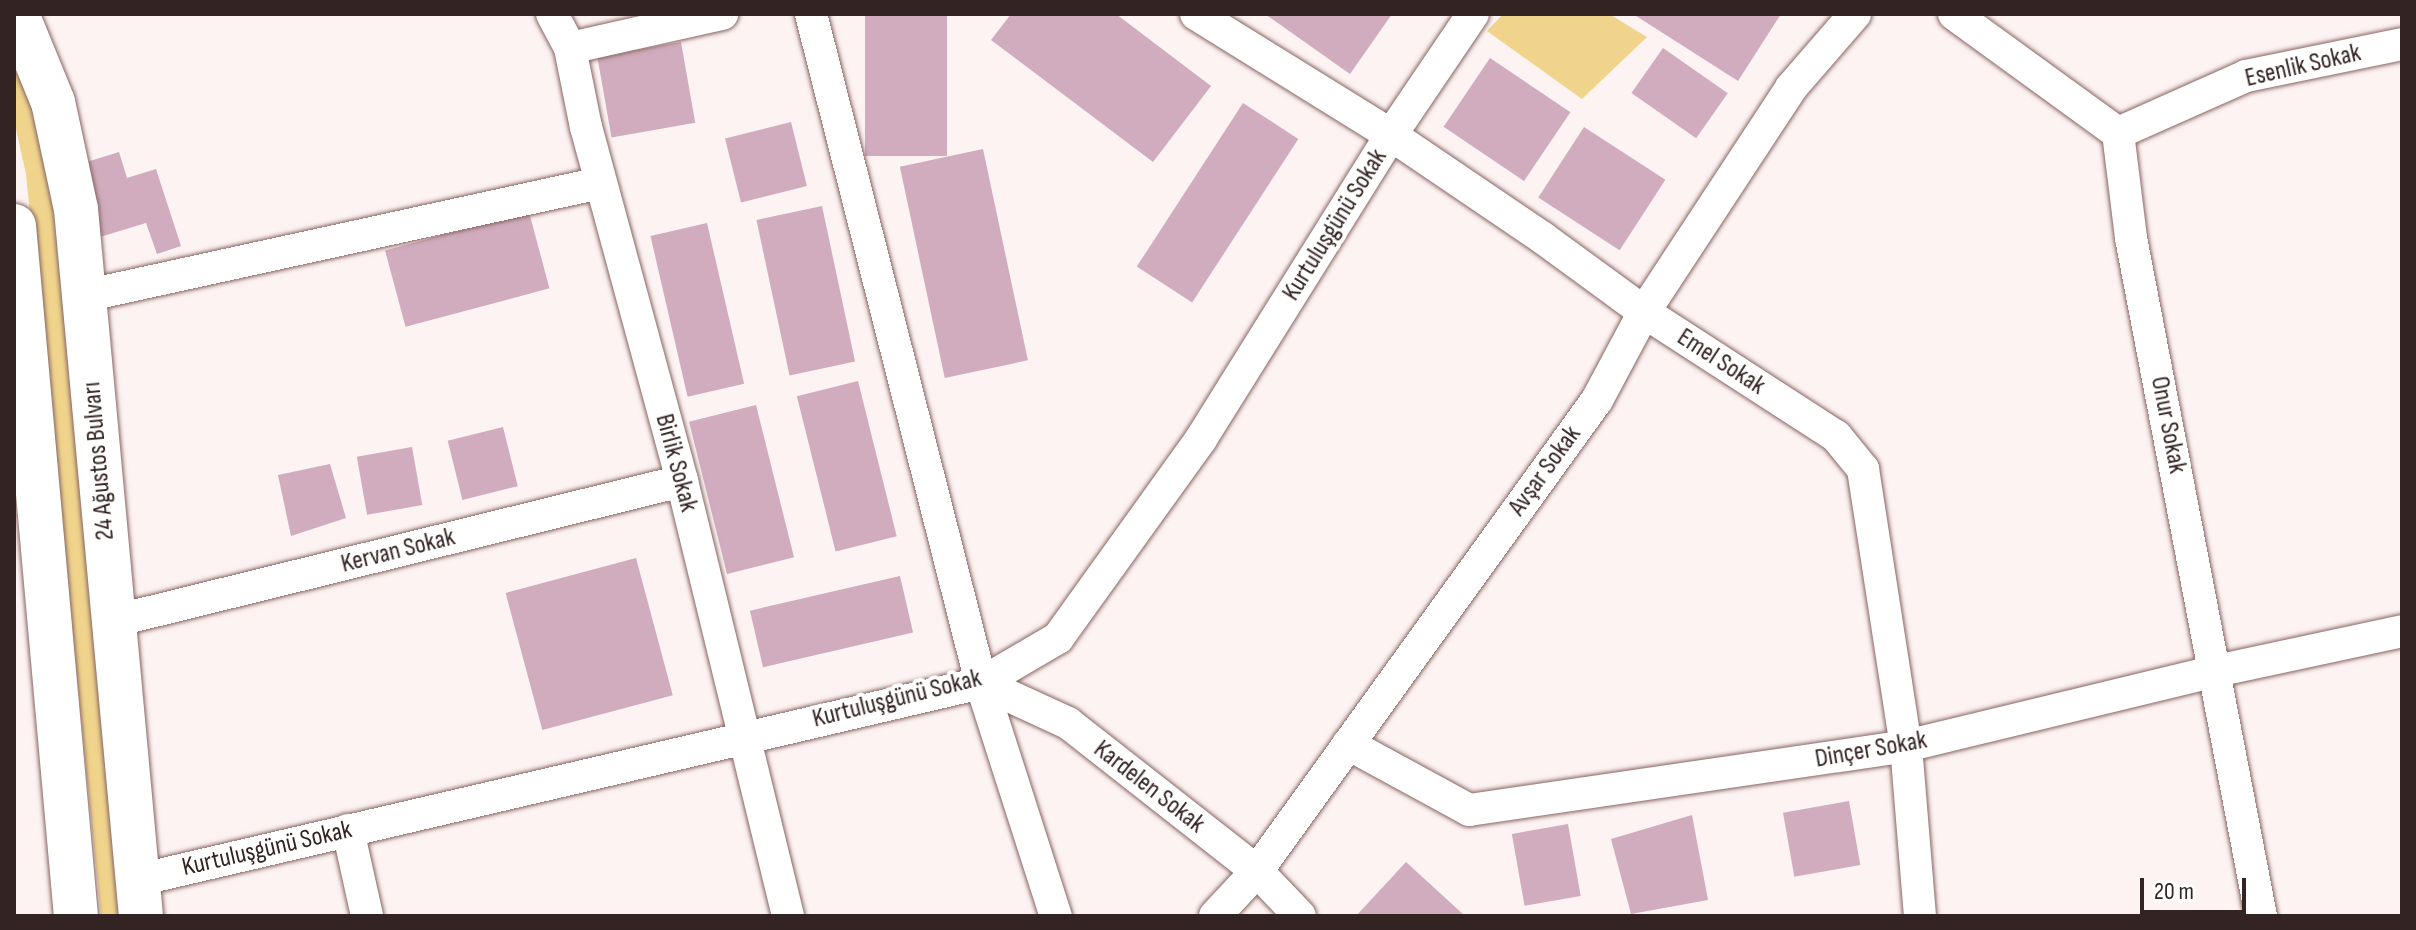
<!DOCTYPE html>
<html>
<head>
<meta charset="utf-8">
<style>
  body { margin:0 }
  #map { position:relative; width:2416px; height:930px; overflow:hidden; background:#fcf3f2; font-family:"Sofia Sans Condensed",sans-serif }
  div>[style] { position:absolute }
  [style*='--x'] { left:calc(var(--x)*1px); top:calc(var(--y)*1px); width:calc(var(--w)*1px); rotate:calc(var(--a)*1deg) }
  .green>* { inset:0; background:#f0d48c }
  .building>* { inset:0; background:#d0acbe; transform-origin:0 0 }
  .roads { filter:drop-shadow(0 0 2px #886462) drop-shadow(0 0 2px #886462) }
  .minor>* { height:32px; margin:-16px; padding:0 16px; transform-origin:16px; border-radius:16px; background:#fff }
  .secondary>* { height:44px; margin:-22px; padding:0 22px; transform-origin:22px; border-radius:22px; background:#fff }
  span { translate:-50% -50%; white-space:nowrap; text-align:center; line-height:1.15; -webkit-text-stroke:8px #fff; paint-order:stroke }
  .street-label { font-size:26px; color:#332322 }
  .frame { position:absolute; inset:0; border:16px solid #332322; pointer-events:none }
  .scale { position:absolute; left:2140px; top:878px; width:106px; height:36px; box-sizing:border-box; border:4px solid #332322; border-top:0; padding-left:10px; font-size:24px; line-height:28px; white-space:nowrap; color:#332322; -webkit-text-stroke:6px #fff; paint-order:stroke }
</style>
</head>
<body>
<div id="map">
  <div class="green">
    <div style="clip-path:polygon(1503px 14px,1609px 14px,1647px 37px,1582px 99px,1487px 31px)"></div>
    <div style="clip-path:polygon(14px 59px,28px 87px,51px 186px,123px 916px,101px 916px,26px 174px,14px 120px)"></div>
  </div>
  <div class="building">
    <div style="left:865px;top:14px;width:82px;height:142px"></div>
    <div style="clip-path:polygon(1011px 14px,1116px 14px,1211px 86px,1153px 162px,991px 40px)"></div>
    <div style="clip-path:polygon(1265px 14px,1392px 14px,1350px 74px)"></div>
    <div style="clip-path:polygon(1633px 14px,1781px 14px,1738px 81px)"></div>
    <div style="left:681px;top:42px;width:82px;height:85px;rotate:80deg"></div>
    <div style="left:1663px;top:48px;width:79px;height:55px;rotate:35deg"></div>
    <div style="left:1490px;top:58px;width:97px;height:83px;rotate:34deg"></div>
    <div style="left:1243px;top:103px;width:66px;height:195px;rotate:33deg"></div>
    <div style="left:791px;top:122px;width:66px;height:68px;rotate:76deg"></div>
    <div style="left:1584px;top:127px;width:97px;height:84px;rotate:33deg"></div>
    <div style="left:983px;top:149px;width:216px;height:85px;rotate:78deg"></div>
    <div style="clip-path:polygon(119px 152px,127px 178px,156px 169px,181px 246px,157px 254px,146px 223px,100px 237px,77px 165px)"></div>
    <div style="left:822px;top:206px;width:159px;height:67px;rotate:78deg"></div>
    <div style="left:529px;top:212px;width:79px;height:149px;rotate:75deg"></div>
    <div style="left:707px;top:223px;width:165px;height:58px;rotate:77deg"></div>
    <div style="left:858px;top:381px;width:160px;height:63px;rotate:76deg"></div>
    <div style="left:756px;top:405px;width:157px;height:69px;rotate:76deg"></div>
    <div style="left:503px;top:427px;width:61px;height:57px;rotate:76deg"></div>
    <div style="left:412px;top:447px;width:59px;height:56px;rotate:80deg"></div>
    <div style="clip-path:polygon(330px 464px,346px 518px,291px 536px,278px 475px)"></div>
    <div style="left:636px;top:558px;width:142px;height:135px;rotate:75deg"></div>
    <div style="left:900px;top:576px;width:58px;height:154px;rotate:77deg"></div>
    <div style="left:1849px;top:801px;width:65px;height:67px;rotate:80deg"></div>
    <div style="clip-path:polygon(1692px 815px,1708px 900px,1631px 914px,1611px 839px)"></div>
    <div style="left:1568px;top:824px;width:73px;height:57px;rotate:80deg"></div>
    <div style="clip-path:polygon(1406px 862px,1465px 916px,1356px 916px)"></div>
  </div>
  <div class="roads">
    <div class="minor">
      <div style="--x:552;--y:14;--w:38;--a:62"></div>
      <div style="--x:570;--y:48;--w:81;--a:78.6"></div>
      <div style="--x:586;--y:127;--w:367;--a:74.8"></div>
      <div style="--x:682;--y:481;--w:448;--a:76.3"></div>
      <div style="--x:811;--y:14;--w:690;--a:75.74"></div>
      <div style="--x:981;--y:683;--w:245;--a:72.2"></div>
      <div style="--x:1196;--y:14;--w:229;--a:31.8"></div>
      <div style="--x:1391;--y:135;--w:184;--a:34.1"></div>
      <div style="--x:1543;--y:238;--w:125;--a:36.2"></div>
      <div style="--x:1644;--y:312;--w:229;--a:32.9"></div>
      <div style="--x:1836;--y:436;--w:43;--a:50.7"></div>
      <div style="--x:1863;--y:469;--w:280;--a:81.2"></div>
      <div style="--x:1906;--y:746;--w:171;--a:85.3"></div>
      <div style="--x:1954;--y:14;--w:203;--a:36"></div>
      <div style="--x:2118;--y:133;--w:106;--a:82.9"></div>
      <div style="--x:2131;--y:238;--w:690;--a:79.15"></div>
      <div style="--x:570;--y:48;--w:156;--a:-12.6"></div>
      <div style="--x:2118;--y:133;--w:140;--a:-24"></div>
      <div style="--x:2246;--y:76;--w:159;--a:-11.6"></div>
      <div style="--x:84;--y:296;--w:528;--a:-12.35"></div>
      <div style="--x:114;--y:621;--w:585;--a:-13.85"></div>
      <div style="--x:981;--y:683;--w:96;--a:24.7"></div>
      <div style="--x:1068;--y:723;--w:240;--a:38.1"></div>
      <div style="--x:1257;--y:871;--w:62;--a:46.3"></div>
      <div style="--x:1348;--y:744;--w:138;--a:28.6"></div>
      <div style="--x:1469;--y:810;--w:442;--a:-8.3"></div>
      <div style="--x:1906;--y:746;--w:319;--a:-13.6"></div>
      <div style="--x:2216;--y:671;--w:190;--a:-12.1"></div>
      <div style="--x:348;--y:830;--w:88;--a:77.5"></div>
      <div style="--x:138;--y:880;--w:866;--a:-13.15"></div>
      <div style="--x:981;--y:683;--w:89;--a:-30.3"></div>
      <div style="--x:1058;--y:638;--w:245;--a:-54.3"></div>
      <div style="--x:1201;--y:439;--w:358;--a:-58"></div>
      <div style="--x:1391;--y:135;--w:146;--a:-55.9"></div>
      <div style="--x:1215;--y:916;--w:62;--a:-47"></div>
      <div style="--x:1257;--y:871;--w:581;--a:-54.18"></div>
      <div style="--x:1597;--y:400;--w:100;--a:-61.9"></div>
      <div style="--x:1644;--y:312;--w:268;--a:-56.7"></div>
      <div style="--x:1791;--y:88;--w:98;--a:-49.1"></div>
    </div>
    <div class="secondary">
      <div style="--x:17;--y:14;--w:95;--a:67.8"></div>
      <div style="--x:53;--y:102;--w:109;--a:77.9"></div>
      <div style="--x:76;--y:209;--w:710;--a:84.75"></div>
      <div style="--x:14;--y:226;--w:693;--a:84.87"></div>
    </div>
  </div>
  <div class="street-label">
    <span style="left:2303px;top:66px;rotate:-13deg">Esenlik Sokak</span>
    <span style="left:1335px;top:225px;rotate:-58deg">Kurtuluşgünü Sokak</span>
    <span style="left:1721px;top:362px;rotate:33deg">Emel Sokak</span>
    <span style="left:2168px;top:425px;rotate:79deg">Onur Sokak</span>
    <span style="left:99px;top:461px;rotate:-95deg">24 Ağustos Bulvarı</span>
    <span style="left:676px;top:463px;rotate:75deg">Birlik Sokak</span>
    <span style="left:1545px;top:471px;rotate:-54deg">Avşar Sokak</span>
    <span style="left:398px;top:551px;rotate:-14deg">Kervan Sokak</span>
    <span style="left:897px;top:699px;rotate:-14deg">Kurtuluşgünü Sokak</span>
    <span style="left:1871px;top:750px;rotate:-10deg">Dinçer Sokak</span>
    <span style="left:1149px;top:787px;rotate:38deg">Kardelen Sokak</span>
    <span style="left:267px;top:849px;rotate:-13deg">Kurtuluşgünü Sokak</span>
  </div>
  <div class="frame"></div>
  <div class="scale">20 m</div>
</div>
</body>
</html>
